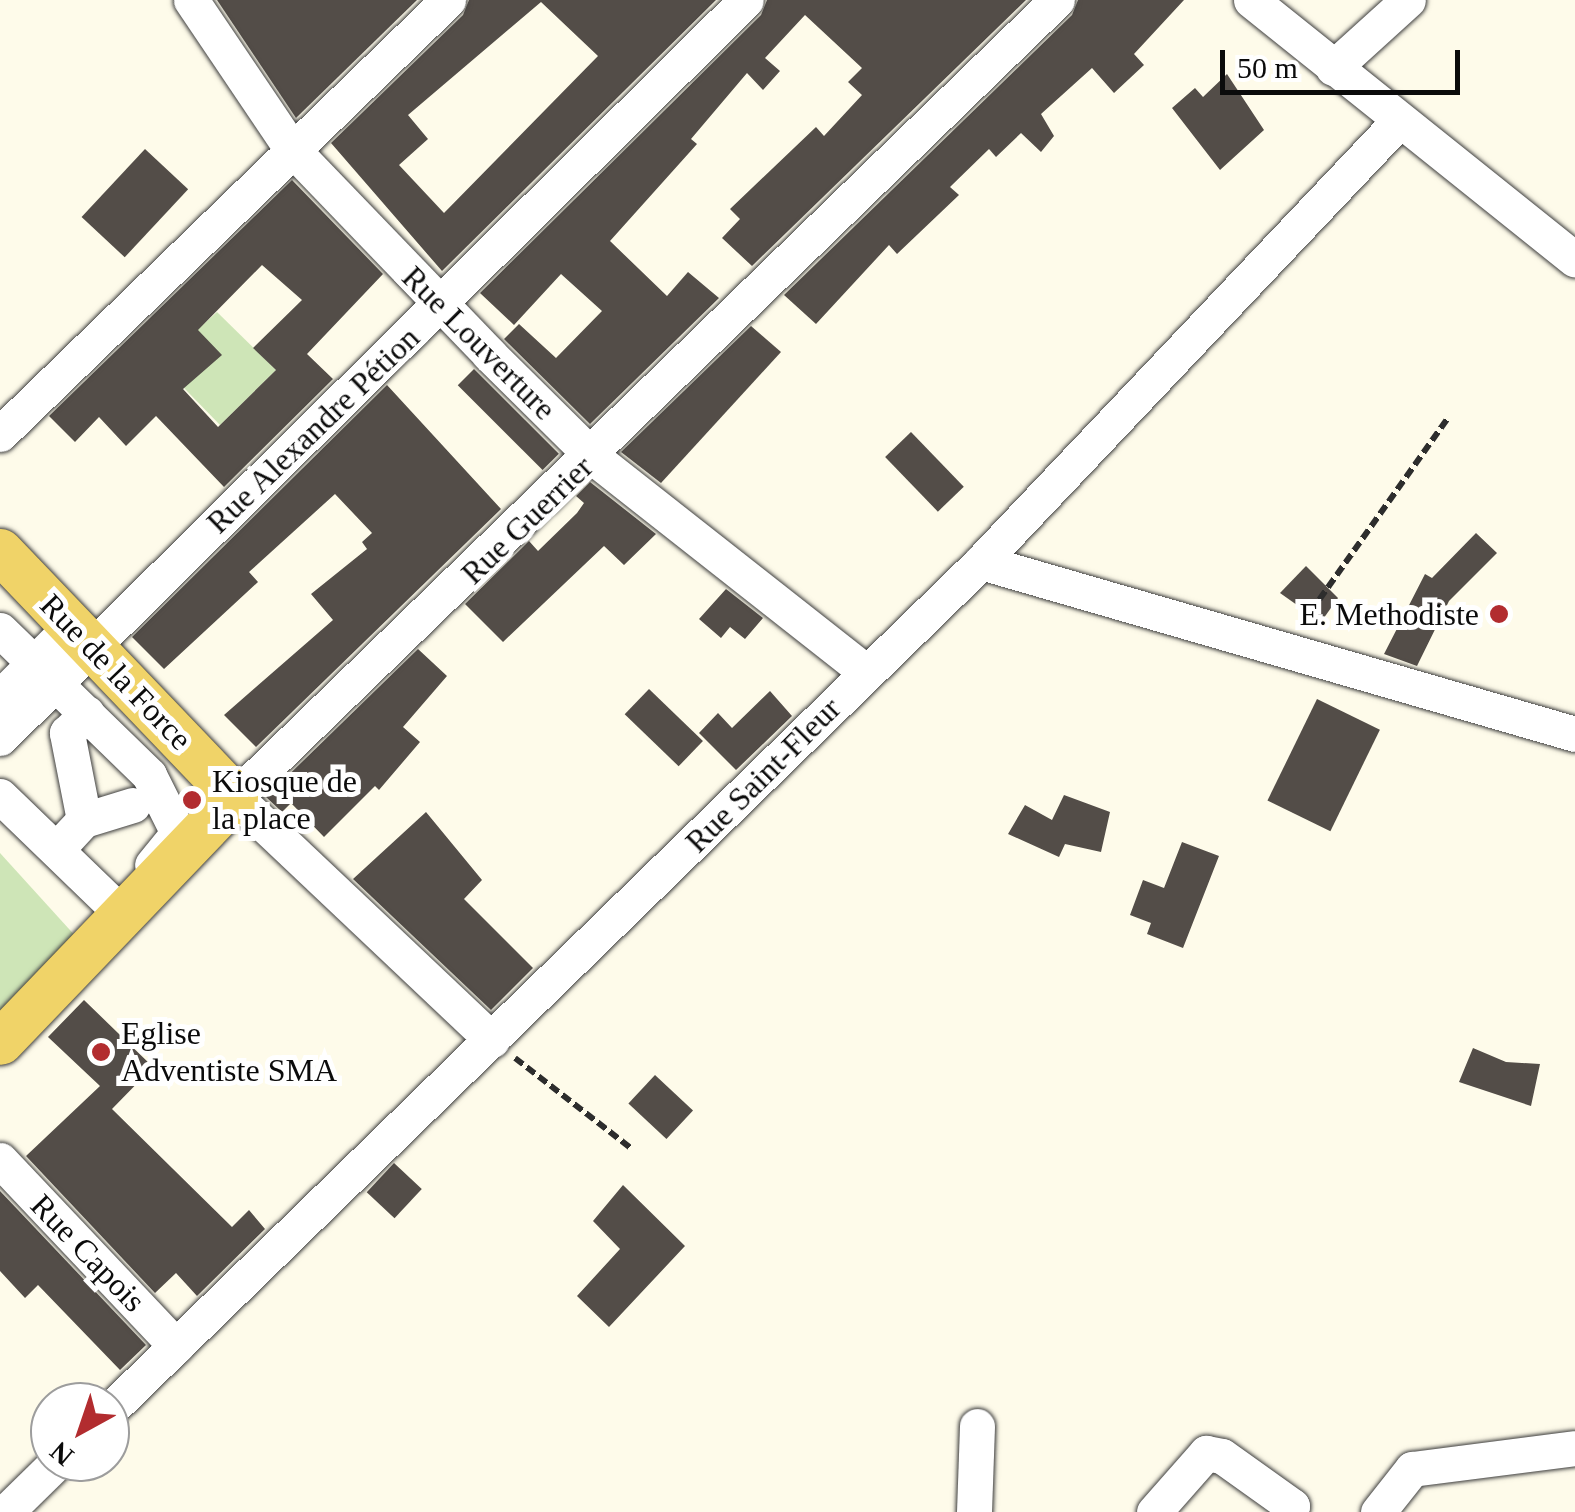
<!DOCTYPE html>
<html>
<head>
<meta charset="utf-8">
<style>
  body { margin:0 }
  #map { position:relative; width:1575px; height:1512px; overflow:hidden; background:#fefbea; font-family:Georgia,serif }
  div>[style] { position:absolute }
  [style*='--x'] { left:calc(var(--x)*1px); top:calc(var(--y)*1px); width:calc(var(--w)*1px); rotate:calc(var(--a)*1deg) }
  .green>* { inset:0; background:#cee5b7 }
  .building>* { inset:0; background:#534d48; transform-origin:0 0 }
  .path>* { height:6px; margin-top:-3px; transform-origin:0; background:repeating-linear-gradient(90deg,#2d2d2d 0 10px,transparent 0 15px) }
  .roads { filter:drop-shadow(0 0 2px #3e3e3e) drop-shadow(0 0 2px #3e3e3e) }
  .minor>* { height:35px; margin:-17.5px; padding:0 17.5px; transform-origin:17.5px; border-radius:17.5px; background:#fff }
  .major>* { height:45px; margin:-22.5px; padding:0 22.5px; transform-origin:22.5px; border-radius:22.5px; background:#f0d368 }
  .dots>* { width:28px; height:28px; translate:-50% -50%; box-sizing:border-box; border:5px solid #fff; border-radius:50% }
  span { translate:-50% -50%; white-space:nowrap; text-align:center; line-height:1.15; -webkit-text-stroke:10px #fff; paint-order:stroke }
  .street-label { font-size:32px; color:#0b0b0b }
  .poi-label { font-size:32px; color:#0b0b0b }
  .right { translate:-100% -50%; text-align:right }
  .left { translate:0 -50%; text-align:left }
  .north { position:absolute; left:30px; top:1382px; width:100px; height:100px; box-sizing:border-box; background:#fff; border:2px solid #9d9d9d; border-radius:50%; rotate:220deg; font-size:28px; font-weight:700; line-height:40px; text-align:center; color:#0b0b0b }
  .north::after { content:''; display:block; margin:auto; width:35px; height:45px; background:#b22c2f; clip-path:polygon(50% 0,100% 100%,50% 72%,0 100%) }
  .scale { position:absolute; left:1220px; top:50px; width:240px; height:45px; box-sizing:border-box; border:5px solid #0b0b0b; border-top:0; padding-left:12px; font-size:30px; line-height:35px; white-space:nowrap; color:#0b0b0b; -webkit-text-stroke:8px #fff; paint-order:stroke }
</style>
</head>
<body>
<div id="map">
  <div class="green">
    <div style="clip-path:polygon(217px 312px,276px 370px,220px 425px,184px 388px,197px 330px)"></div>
    <div style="clip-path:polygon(0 853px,79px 940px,0 1011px)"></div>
  </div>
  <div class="building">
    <div style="clip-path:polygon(217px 0,417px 0,296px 118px)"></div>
    <div style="clip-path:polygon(evenodd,469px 0,716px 0,442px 271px,331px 143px,463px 15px,469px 0,541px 2px,598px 56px,444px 213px,399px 165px,428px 139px,408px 115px,541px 2px)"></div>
    <div style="clip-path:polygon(767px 0,1026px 0,752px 266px,722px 238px,740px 219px,730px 209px,816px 127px,824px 136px,862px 95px,848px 82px,862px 68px,805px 15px,765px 58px,780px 71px,763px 90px,747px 73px,691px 139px,697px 144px,610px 241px,667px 296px,688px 272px,719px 298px,590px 424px,504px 339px,519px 324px,556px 358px,602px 311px,561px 274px,514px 325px,480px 293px,761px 15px)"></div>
    <div style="clip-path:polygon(1078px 0,1184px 0,1134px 54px,1144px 65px,1114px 93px,1092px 68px,1041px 114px,1054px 136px,1041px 152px,1021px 133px,996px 157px,989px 149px,950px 187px,959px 195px,897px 254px,889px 245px,816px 324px,784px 295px,1072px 15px)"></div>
    <div style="clip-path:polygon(1227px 74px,1264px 130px,1220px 170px,1172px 108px,1195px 88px,1203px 97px)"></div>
    <div style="left:145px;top:149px;width:59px;height:93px;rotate:43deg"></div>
    <div style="clip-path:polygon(evenodd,292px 180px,383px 274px,307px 354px,333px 379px,224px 487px,156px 416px,126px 446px,99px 417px,75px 442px,49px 416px,292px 180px,262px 265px,302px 300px,253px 348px,276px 370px,218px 427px,183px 389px,222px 355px,198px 330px,262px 265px)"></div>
    <div style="clip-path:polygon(751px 326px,781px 352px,661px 483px,621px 452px)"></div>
    <div style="left:474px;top:369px;width:120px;height:23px;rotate:45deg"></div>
    <div style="clip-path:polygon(387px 385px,501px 509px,256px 747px,224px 715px,333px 620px,311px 594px,367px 549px,362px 542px,372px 533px,335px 494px,249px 572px,258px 582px,164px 669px,132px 637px)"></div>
    <div style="left:911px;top:432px;width:76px;height:36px;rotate:46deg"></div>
    <div style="clip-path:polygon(590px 482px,656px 534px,624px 565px,604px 546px,503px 642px,465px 604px,529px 541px,538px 551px,577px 513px,584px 503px,576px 496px)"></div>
    <div style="clip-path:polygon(1476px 533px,1497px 553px,1449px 601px,1417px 666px,1384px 654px,1425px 574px,1432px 578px)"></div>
    <div style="clip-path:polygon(1306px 566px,1338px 598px,1321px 622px,1280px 593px)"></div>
    <div style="clip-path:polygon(726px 589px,763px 618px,745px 639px,730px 627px,721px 638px,699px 619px)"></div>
    <div style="clip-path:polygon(418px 649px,447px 676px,403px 727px,420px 742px,379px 790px,375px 786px,324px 837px,291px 803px,282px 812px,266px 797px)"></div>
    <div style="left:649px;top:689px;width:75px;height:35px;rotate:44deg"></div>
    <div style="clip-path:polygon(770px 691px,792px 716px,736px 770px,699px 733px,718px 713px,732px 728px)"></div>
    <div style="left:1317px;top:699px;width:70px;height:113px;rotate:26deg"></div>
    <div style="clip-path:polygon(1064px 795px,1110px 812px,1101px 852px,1065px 844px,1059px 857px,1008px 834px,1025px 805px,1052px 820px)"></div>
    <div style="clip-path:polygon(426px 812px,482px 880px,464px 899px,533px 968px,491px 1010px,353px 879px)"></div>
    <div style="clip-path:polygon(1182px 842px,1219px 856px,1183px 948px,1147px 934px,1151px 923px,1130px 915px,1143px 880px,1164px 888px)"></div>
    <div style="clip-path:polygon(84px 1000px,153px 1067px,112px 1109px,232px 1227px,249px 1210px,265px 1229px,197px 1296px,176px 1273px,155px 1293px,26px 1156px,100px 1086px,48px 1037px)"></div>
    <div style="clip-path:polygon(1473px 1048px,1506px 1062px,1540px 1064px,1531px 1106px,1459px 1082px)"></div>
    <div style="left:655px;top:1075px;width:52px;height:39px;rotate:43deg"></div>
    <div style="left:394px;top:1163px;width:38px;height:40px;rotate:43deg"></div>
    <div style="clip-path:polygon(623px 1185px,685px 1246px,609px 1327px,577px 1296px,620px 1249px,593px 1221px)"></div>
    <div style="clip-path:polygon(0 1191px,146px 1345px,120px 1370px,38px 1285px,25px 1298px,0 1271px)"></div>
  </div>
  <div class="path">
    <div style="--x:1302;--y:624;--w:251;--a:-54.7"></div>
    <div style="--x:515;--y:1058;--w:148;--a:37.9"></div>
  </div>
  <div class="roads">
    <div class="minor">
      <div style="--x:191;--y:0;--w:179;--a:56"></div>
      <div style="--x:291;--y:148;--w:286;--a:46.1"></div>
      <div style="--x:489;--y:354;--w:146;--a:44.7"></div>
      <div style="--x:593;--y:457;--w:347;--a:38.2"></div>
      <div style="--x:1251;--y:0;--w:415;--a:38.7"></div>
      <div style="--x:1333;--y:68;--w:101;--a:-42.2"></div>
      <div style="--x:0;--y:434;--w:624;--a:-44.09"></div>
      <div style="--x:981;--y:562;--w:618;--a:16.15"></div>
      <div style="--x:0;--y:630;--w:208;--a:44.2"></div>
      <div style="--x:149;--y:775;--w:65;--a:63.4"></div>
      <div style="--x:178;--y:833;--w:41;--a:129.1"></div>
      <div style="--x:0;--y:697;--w:100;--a:-45"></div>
      <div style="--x:0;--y:738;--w:1049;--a:-44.69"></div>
      <div style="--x:0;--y:796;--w:170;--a:44"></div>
      <div style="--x:84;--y:820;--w:89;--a:-101.1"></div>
      <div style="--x:67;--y:733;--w:28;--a:-45"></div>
      <div style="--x:68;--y:837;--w:23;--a:-47"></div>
      <div style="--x:84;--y:820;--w:51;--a:-17"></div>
      <div style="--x:492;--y:1040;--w:354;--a:-136.6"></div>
      <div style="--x:235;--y:797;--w:1145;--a:-44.12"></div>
      <div style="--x:0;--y:1160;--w:256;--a:46.6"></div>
      <div style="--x:110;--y:1410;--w:1216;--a:-44.23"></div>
      <div style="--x:981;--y:562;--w:606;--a:-46.54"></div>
      <div style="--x:6;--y:1512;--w:71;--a:-44.4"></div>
      <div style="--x:974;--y:1512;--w:86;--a:-88"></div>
      <div style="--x:1154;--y:1512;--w:79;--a:-48.6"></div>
      <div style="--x:1206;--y:1453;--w:16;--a:11"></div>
      <div style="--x:1222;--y:1456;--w:86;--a:35.5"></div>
      <div style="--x:1292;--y:1506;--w:7;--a:124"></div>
      <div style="--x:1378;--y:1512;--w:55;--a:-51.7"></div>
      <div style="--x:1412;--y:1469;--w:164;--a:-7.3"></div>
    </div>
    <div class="major">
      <div style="--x:0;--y:551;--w:340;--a:46.3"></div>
      <div style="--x:235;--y:797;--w:339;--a:133.8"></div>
    </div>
  </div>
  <div class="dots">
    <div style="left:1499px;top:614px;background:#b22c2f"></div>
    <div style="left:192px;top:800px;background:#b22c2f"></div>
    <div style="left:101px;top:1052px;background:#b22c2f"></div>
  </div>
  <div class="street-label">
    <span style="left:479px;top:343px;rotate:45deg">Rue Louverture</span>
    <span style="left:313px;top:430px;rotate:-44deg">Rue Alexandre Pétion</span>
    <span style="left:527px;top:520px;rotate:-44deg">Rue Guerrier</span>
    <span style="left:116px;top:672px;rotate:46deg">Rue de la Force</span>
    <span style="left:763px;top:775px;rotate:-45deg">Rue Saint-Fleur</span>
    <span style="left:88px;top:1253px;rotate:46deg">Rue Capois</span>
  </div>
  <div class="poi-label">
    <span class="right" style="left:1479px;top:614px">E. Methodiste</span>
    <span class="left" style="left:212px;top:800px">Kiosque de<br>la place</span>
    <span class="left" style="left:121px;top:1052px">Eglise<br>Adventiste SMA</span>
  </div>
  <div class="north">N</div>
  <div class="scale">50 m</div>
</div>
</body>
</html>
